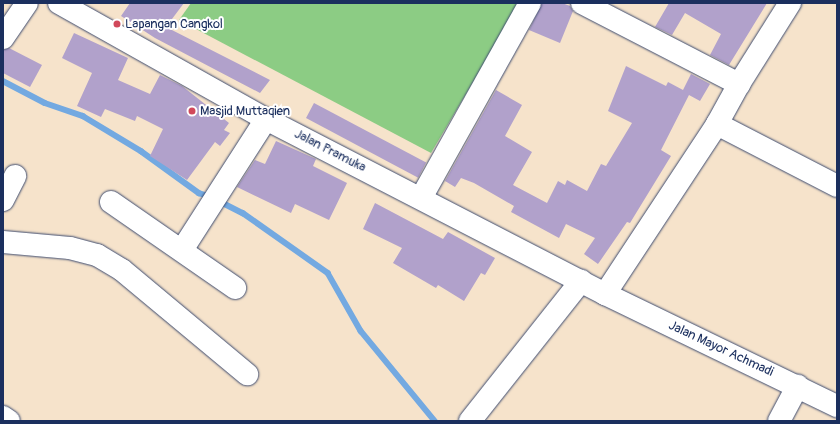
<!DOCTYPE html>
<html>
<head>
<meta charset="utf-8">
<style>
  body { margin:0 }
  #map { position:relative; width:840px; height:424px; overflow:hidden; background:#f6e3cb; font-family:Pangolin,sans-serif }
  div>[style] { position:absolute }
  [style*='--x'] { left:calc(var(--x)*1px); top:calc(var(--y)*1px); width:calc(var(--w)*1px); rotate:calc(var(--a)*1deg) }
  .green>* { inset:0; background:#8ccc84 }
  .stream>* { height:5.5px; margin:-2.75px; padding:0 2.75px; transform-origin:2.75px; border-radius:2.75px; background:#73a9e1 }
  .building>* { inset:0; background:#b1a1cb; transform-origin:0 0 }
  .roads { filter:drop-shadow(0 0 1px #3c4a6e) drop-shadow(0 0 1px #3c4a6e) }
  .minor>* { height:22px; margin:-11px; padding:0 11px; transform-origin:11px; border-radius:11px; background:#fff }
  .major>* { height:22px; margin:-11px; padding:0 11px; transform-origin:11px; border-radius:11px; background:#fff }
  .dots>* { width:11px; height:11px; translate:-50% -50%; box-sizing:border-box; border:2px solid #fff; border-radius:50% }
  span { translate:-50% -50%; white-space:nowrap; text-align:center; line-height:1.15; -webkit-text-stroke:4px #fff; paint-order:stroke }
  .poi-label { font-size:13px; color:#1b2f5e }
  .left { translate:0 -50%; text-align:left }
  .street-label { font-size:13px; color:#1b2f5e }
  .frame { position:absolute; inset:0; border:4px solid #1b2f5e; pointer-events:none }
</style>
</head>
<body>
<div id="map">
  <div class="green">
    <div style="clip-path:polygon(191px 3px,520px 3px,431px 153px,179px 20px)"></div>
  </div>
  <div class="stream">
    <div style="--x:3;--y:81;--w:47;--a:27.6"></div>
    <div style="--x:45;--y:103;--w:40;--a:18.9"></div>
    <div style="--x:83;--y:116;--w:68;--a:31.1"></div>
    <div style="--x:141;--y:151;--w:72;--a:35.9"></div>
    <div style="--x:199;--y:193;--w:13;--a:18"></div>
    <div style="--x:219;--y:201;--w:27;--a:27"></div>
    <div style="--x:243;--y:213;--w:104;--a:35.2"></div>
    <div style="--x:328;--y:273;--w:67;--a:60.4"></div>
    <div style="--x:361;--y:331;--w:117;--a:50.6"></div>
  </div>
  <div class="building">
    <div style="clip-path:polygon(130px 3px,184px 3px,166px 27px,270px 80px,260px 93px,155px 38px,121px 16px)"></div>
    <div style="clip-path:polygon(542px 3px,562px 3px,570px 6px,573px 11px,560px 43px,529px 30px)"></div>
    <div style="clip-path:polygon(669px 3px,767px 3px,729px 65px,710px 55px,721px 34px,685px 13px,672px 35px,655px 27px)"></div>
    <div style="clip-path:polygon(74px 33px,128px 58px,118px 80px,150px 94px,160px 75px,182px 86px,229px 123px,224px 130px,230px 133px,220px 146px,215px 142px,187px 180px,150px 156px,163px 129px,137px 116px,135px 121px,105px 109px,101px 117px,77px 106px,92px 73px,62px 58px)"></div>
    <div style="clip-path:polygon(9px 48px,42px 65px,30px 87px,3px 73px,3px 50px)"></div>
    <div style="clip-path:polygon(626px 66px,666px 86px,668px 82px,683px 90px,691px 74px,710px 84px,700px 101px,689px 95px,661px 150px,671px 156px,630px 223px,627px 222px,598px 264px,584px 254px,595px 238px,566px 224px,559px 238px,511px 212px,514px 206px,474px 183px,461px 178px,455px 187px,445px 181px,496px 90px,522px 105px,505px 136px,532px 152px,513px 185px,547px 203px,558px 181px,565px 185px,567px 180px,587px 191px,601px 164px,606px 166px,632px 123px,608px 111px)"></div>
    <div style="left:314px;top:103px;width:127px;height:17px;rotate:28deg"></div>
    <div style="clip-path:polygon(276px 141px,316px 159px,313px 166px,347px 183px,329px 220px,295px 204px,291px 213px,237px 187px,255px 160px,265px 164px)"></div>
    <div style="clip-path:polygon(375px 203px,443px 239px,448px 232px,495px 258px,485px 275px,481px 273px,464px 301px,438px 285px,436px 288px,393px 263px,402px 248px,363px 229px)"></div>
  </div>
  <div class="roads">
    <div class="minor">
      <div style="--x:582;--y:3;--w:177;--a:27.3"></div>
      <div style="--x:3;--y:38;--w:42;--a:-55.6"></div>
      <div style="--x:717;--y:124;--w:135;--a:27.3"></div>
      <div style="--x:421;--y:198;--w:223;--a:-60.8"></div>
      <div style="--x:3;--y:200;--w:27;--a:-63"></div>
      <div style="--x:111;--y:202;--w:151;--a:34.7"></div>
      <div style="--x:3;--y:242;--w:67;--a:5.1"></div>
      <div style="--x:70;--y:248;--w:28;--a:15"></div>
      <div style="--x:97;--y:255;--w:29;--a:31"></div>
      <div style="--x:122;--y:270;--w:163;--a:39.8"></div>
      <div style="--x:182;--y:250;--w:156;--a:-57.3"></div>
      <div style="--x:605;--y:294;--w:204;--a:-56.6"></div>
      <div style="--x:717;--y:124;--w:46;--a:-61.2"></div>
      <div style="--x:739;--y:84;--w:96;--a:-57.8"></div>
      <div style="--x:3;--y:417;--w:7;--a:34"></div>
      <div style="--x:470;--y:421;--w:179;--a:-51.6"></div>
      <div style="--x:779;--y:421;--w:40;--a:-62"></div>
    </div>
    <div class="major">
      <div style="--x:59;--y:3;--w:237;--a:29.3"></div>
      <div style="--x:266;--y:119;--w:382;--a:27.3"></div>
      <div style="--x:605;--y:294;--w:258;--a:25.8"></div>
    </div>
  </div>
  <div class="dots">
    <div style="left:117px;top:24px;background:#d1495b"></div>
    <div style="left:192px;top:111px;background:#d1495b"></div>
  </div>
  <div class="poi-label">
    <span class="left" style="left:125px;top:24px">Lapangan Cangkol</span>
    <span class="left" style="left:200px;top:111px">Masjid Muttaqien</span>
  </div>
  <div class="street-label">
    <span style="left:330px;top:151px;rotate:27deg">Jalan Pramuka</span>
    <span style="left:721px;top:349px;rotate:25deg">Jalan Mayor Achmadi</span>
  </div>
  <div class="frame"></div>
</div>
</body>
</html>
